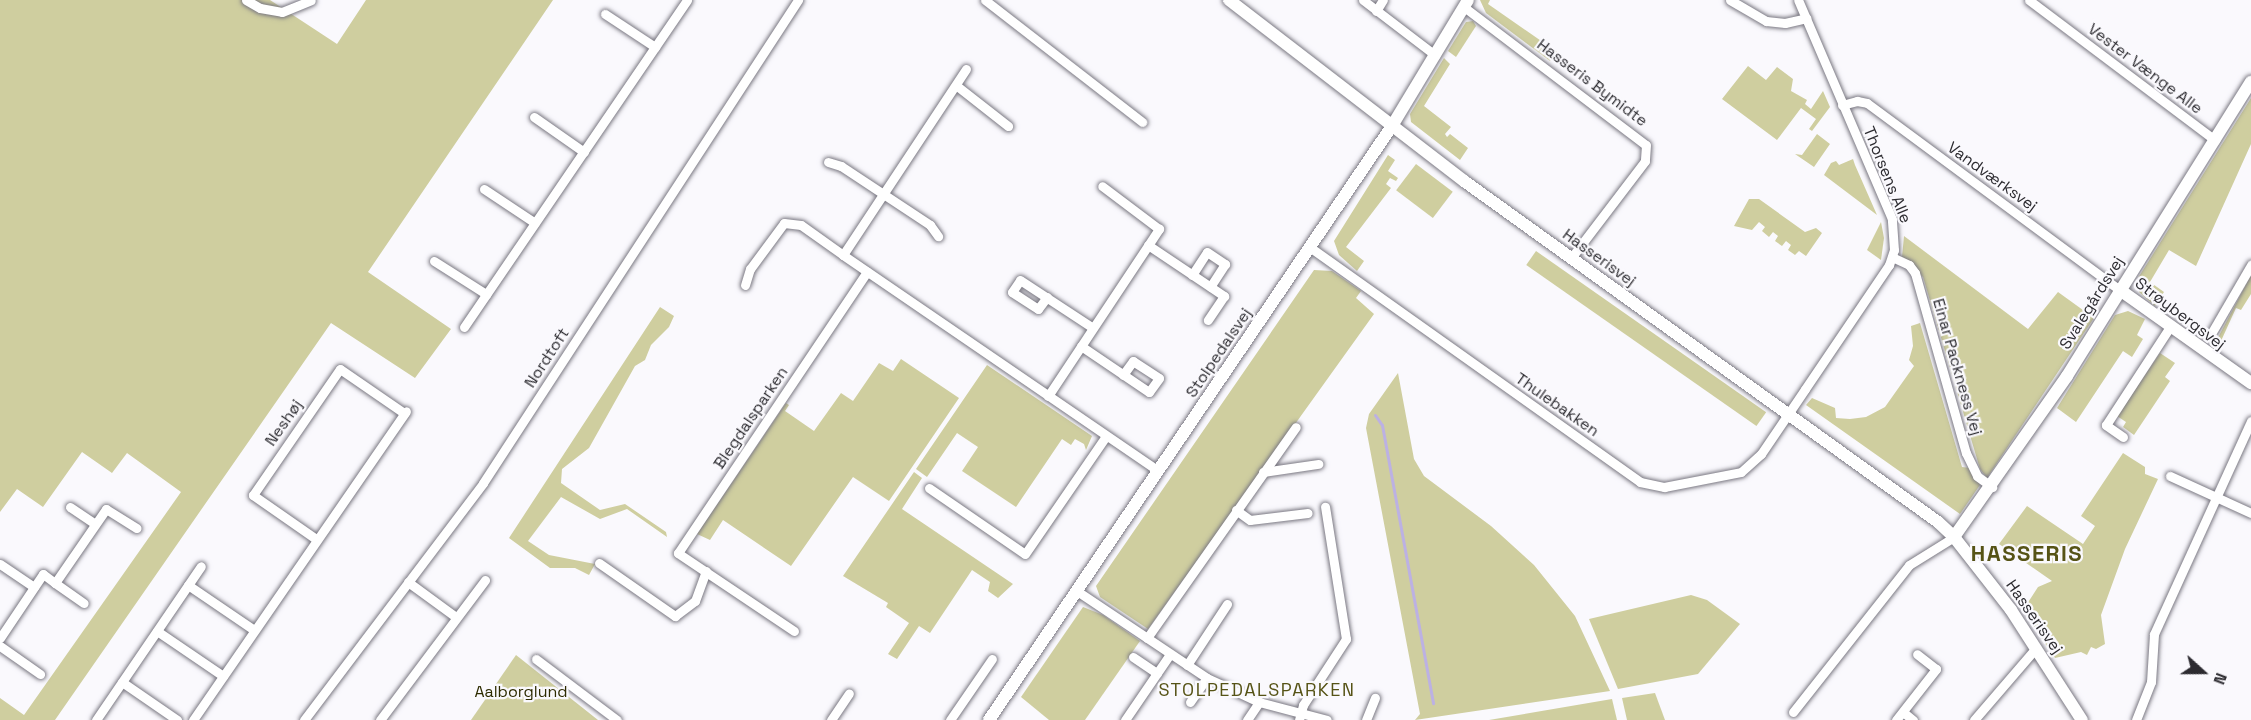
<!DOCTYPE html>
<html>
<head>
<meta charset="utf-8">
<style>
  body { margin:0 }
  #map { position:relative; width:2251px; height:720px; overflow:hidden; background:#faf9fd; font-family:"Space Grotesk",sans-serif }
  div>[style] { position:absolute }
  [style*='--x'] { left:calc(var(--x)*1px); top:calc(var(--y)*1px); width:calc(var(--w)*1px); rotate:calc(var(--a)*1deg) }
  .green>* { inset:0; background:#cfce9f; transform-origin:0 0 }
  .stream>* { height:3px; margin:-1.5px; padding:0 1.5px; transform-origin:1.5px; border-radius:1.5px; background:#bcb1e3 }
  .roads { filter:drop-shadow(0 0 2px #7a7882) drop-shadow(0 0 2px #7a7882) }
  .minor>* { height:9px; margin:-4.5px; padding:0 4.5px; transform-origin:4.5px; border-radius:4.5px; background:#fff }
  .tertiary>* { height:12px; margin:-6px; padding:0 6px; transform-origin:6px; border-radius:6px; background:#fff }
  span { translate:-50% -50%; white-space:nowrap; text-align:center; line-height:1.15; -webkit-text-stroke:4.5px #faf9fd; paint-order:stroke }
  .street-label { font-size:16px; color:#2c2b30 }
  .park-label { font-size:16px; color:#2d2b00 }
  .neighbourhood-label { font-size:18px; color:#565316; letter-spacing:1.5px }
  .district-label { font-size:22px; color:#565316; font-weight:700; letter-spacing:1.5px }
  .north { position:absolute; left:2173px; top:642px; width:60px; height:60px; -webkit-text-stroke:4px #faf9fd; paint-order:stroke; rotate:111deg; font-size:16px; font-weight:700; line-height:24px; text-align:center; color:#2c2b30 }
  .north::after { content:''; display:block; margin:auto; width:21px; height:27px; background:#2c2b30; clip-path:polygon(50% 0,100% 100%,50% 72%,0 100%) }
</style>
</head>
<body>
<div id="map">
  <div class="green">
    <div style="clip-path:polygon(0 0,270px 0,337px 44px,366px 0,553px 0,368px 272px,451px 329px,415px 378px,331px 323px,55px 720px,0 720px,0 698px,24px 715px,181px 492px,127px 453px,112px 473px,82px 452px,43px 507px,17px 489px,0 512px)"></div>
    <div style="clip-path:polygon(1480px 0,1490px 0,1488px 4px,1557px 52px,1550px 61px,1486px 13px)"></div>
    <div style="clip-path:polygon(1473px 21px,1476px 26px,1456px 57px,1448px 51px,1466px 22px)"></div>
    <div style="clip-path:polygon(1444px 58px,1450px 64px,1424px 106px,1451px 127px,1445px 134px,1447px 137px,1450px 134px,1468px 148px,1460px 160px,1411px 122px,1410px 114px)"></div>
    <div style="clip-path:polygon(1748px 66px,1766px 80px,1777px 67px,1793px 79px,1791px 91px,1807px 100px,1805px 104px,1811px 109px,1823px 91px,1830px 107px,1812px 131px,1809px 129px,1816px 119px,1801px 108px,1777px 140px,1722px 99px)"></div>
    <div style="clip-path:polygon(2251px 98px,2251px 144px,2196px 266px,2169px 250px,2150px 282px,2164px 292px,2155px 306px,2139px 292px,2138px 278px)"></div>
    <div style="clip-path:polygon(1817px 134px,1830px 144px,1814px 167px,1795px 154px,1802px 155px)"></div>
    <div style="clip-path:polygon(1388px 155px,1395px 160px,1388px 171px,1398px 178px,1396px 181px,1390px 178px,1386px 184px,1391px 188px,1346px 247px,1364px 261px,1357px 271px,1339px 255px,1334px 241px)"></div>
    <div style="clip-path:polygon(1853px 159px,1855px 165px,1877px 215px,1824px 175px,1831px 163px,1836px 161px,1839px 165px)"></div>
    <div style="left:1416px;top:164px;width:46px;height:33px;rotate:37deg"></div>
    <div style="clip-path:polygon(1749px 199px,1759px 199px,1805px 232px,1816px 228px,1822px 233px,1806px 256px,1799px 251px,1795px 255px,1788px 250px,1791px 245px,1786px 241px,1782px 246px,1775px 241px,1778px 236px,1773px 232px,1769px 237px,1762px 231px,1765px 227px,1759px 222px,1752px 230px,1734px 226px)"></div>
    <div style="clip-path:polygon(1881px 222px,1884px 238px,1881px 260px,1867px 250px)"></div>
    <div style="clip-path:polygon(1904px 236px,2028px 329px,2058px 292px,2094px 318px,1987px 478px,1980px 469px,1923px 277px,1902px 257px)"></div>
    <div style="left:1536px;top:251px;width:281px;height:17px;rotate:35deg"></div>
    <div style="clip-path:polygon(1314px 270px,1332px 271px,1361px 291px,1356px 298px,1374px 314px,1148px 629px,1100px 597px,1096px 586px)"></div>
    <div style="clip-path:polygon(2251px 275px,2251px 294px,2241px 310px,2236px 308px,2216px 352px,2212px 349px)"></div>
    <div style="clip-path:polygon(660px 307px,674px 316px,669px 327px,651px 345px,645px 360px,635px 366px,589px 448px,562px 469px,561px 483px,600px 510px,625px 504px,666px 532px,667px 537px,627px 509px,600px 519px,561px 497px,528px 541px,549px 555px,595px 564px,589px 575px,575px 568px,550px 568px,509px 538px)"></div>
    <div style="clip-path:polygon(2128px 311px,2145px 319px,2137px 335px,2143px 339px,2132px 357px,2123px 351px,2076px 422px,2057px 408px,2115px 315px)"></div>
    <div style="clip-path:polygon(1920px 323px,1962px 467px,1970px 468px,1980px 485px,1960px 514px,1806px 405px,1812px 398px,1835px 408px,1836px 418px,1850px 419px,1866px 417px,1885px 407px,1914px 366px,1909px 360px,1913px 346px,1911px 326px)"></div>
    <div style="clip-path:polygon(2160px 353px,2175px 363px,2165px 377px,2170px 381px,2134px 435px,2123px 427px,2126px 422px,2117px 416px)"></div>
    <div style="clip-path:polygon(901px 359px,959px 398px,889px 501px,853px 477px,791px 566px,723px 520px,710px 540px,697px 534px,786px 403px,789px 405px,785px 411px,814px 431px,841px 393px,853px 401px,879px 363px,893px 371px)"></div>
    <div style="clip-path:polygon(987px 365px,1092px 436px,1086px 450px,1084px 444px,1075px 439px,1071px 445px,1062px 439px,1016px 507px,962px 471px,978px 447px,957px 433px,927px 477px,916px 469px)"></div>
    <div style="clip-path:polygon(1398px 373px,1414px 459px,1424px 476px,1491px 526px,1534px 565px,1575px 616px,1610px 691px,1415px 720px,1420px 714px,1366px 428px,1369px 414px)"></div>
    <div style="clip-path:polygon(2123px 453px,2145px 467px,2145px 474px,2158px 479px,2125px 549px,2101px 615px,2105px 644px,2096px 649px,2091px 647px,2087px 655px,2081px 652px,2055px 658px,2023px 610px,2038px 587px,2052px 581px,1999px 544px,2027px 506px,2083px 544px,2095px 526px,2081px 516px)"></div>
    <div style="clip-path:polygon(914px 472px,922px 478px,902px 509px,1013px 584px,998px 598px,988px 591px,990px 582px,972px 570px,930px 633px,919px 626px,897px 659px,888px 654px,909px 623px,886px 607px,888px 603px,843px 576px)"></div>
    <div style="clip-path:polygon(1691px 595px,1707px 600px,1740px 624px,1698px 674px,1618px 689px,1589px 619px)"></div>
    <div style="clip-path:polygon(1083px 607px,1103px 615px,1140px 641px,1085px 720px,1049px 720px,1021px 697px)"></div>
    <div style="clip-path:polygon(516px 655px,598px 720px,471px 720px)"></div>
    <div style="clip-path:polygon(1655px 693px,1665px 720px,1627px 720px,1622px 698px)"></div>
    <div style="clip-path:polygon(1612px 699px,1617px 720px,1489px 720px)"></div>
  </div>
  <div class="stream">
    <div style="--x:1375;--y:415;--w:12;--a:55"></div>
    <div style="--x:1382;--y:425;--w:283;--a:79.6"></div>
  </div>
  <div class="roads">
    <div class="minor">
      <div style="--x:246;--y:0;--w:16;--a:30"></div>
      <div style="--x:260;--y:8;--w:22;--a:10"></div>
      <div style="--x:282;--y:12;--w:31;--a:-22"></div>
      <div style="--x:985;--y:0;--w:199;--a:37.8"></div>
      <div style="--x:1363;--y:0;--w:91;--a:37.4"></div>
      <div style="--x:1730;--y:0;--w:42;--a:30.3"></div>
      <div style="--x:1766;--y:21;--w:19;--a:6"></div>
      <div style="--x:1785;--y:23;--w:22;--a:-13"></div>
      <div style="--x:2029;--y:0;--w:233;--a:37"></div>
      <div style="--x:1464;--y:7;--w:228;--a:37.2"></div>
      <div style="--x:1646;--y:145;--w:16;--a:94"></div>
      <div style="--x:1645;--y:161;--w:122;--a:127.3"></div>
      <div style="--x:1376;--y:11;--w:13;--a:-58"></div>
      <div style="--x:605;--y:14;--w:60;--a:33.4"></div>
      <div style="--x:966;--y:69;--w:223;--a:123.5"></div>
      <div style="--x:843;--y:255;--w:382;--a:34.4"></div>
      <div style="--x:957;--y:86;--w:65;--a:38.1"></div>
      <div style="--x:1842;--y:105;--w:16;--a:-15"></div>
      <div style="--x:1857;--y:101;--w:10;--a:11"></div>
      <div style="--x:1867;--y:103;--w:315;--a:36.5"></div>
      <div style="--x:534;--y:117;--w:61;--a:35"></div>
      <div style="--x:828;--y:162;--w:14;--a:17"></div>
      <div style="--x:841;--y:166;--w:107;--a:33.5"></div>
      <div style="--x:930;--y:225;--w:14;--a:54"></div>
      <div style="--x:484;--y:189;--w:61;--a:33.7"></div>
      <div style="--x:1148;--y:245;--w:92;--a:33.9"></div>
      <div style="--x:1224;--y:296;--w:29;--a:124"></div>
      <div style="--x:1311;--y:248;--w:404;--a:35.4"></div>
      <div style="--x:1640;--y:482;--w:25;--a:12"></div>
      <div style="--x:1664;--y:487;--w:78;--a:-11"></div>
      <div style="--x:1741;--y:472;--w:27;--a:-42"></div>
      <div style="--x:1761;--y:454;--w:78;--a:-55.9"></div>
      <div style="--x:1805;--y:389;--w:150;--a:-55.9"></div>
      <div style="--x:1889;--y:265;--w:16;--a:-72"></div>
      <div style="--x:1894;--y:250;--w:31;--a:-94"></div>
      <div style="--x:1892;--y:219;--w:238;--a:-113.2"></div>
      <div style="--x:1892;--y:257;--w:19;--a:25"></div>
      <div style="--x:1909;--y:265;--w:10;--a:53"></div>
      <div style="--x:1915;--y:273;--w:187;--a:74.2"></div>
      <div style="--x:1966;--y:453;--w:25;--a:64"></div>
      <div style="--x:1977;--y:476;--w:19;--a:36"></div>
      <div style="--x:434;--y:261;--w:62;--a:32.4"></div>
      <div style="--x:1192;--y:275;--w:27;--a:-57"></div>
      <div style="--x:1207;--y:252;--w:22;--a:34"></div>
      <div style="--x:1225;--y:264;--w:27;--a:123"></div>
      <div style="--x:745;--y:285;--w:17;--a:-73"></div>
      <div style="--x:750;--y:269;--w:57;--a:-53.5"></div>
      <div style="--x:784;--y:223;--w:17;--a:7"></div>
      <div style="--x:801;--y:225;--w:52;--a:35.5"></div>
      <div style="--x:1047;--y:297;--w:15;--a:127"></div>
      <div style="--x:1038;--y:309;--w:31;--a:-147"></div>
      <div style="--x:1012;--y:292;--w:14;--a:-56"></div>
      <div style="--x:1020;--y:280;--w:87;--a:33.3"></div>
      <div style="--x:464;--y:327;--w:396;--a:-55.7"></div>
      <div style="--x:2212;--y:332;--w:78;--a:-59.8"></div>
      <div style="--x:1081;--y:346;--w:82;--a:34.1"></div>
      <div style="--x:1149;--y:392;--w:17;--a:-54"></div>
      <div style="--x:1159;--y:378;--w:31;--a:-147"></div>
      <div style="--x:1133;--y:361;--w:17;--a:126"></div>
      <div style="--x:1048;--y:396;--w:201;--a:-56.4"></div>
      <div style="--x:1159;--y:229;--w:71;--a:-143"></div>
      <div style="--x:2123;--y:437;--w:21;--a:-145"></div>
      <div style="--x:2106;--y:425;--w:117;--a:-56.9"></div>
      <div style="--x:1263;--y:472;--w:56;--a:-8.3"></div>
      <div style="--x:2170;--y:476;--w:89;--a:24.6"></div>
      <div style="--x:929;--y:488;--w:116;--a:34.5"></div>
      <div style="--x:1025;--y:554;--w:143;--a:-55.5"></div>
      <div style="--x:70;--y:507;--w:30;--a:34"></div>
      <div style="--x:1236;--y:510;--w:17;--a:36"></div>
      <div style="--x:1250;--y:520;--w:58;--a:-6.9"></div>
      <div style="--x:316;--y:539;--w:77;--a:-145.1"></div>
      <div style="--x:253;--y:495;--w:153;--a:-55.4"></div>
      <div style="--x:340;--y:369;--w:78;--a:34.5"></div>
      <div style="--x:599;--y:563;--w:93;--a:34.9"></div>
      <div style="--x:675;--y:616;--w:25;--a:-37"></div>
      <div style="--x:695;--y:601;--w:32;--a:-70"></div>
      <div style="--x:0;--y:564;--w:41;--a:34.1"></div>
      <div style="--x:408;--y:582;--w:59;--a:36.1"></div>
      <div style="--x:55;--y:583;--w:35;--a:35"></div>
      <div style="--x:188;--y:585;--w:80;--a:34.3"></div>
      <div style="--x:1077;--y:591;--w:156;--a:33.8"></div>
      <div style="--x:1207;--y:678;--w:57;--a:24.8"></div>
      <div style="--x:1259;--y:702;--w:70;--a:14.8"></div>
      <div style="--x:157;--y:631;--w:80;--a:34.3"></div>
      <div style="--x:794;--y:631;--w:140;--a:-146.1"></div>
      <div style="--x:678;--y:553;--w:339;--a:-56.1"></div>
      <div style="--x:0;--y:638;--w:77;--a:-56.1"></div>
      <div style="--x:43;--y:574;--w:15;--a:37"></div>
      <div style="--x:55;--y:583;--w:90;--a:-55.4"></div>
      <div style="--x:106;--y:509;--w:36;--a:32"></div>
      <div style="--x:1147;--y:638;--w:258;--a:-54.8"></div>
      <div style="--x:0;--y:646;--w:49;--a:35"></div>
      <div style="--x:1133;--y:657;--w:29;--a:34"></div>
      <div style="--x:536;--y:659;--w:101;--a:37"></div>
      <div style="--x:1187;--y:665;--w:73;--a:-56.7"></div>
      <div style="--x:122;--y:682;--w:67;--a:34.6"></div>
      <div style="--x:1190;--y:702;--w:29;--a:-55"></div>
      <div style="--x:1793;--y:712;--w:187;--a:-51.7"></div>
      <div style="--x:1909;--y:565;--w:53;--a:-31.9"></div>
      <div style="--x:1903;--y:712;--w:13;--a:39"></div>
      <div style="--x:96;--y:720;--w:186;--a:-55.7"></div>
      <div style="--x:193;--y:720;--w:375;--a:-55.4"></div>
      <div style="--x:304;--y:720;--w:297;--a:-52.9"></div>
      <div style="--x:483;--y:483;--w:577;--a:-56.89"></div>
      <div style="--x:380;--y:720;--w:175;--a:-53.1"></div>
      <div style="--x:831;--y:720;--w:32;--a:-56"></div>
      <div style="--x:950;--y:720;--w:74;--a:-55.5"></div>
      <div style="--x:1125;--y:720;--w:80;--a:-55.7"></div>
      <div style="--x:1247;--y:720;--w:22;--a:-56"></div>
      <div style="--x:1299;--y:720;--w:16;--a:-75"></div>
      <div style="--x:1303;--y:705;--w:79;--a:-56.9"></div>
      <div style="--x:1346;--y:639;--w:134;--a:-99"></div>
      <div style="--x:1366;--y:720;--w:24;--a:-68"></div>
      <div style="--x:1896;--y:720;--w:65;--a:-51.9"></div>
      <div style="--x:1936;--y:669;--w:24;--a:-142"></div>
      <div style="--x:1974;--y:720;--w:95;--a:-49.3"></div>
      <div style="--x:2136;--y:720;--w:41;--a:-68.5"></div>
      <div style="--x:2151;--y:682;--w:48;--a:-86.4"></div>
      <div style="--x:2154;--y:634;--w:234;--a:-65.5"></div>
    </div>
    <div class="tertiary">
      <div style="--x:1229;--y:0;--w:297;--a:37.6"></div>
      <div style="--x:1464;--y:181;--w:584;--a:35.73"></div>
      <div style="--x:1938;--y:522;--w:22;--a:43"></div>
      <div style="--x:1954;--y:537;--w:93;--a:52"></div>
      <div style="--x:2011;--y:610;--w:131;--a:57.2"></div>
      <div style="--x:2120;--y:290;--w:161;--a:35.4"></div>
      <div style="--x:1954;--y:537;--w:197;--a:-54.9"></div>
      <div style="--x:2067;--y:376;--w:347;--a:-58"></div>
      <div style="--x:989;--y:720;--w:718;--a:-55.85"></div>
      <div style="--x:1392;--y:126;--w:147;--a:-58.9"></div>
    </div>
  </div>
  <div class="street-label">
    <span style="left:2145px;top:69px;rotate:37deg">Vester Vænge Alle</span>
    <span style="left:1592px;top:83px;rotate:37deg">Hasseris Bymidte</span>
    <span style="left:1887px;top:175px;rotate:68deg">Thorsens Alle</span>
    <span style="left:1992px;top:177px;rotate:36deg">Vandværksvej</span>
    <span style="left:1599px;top:258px;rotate:36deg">Hasserisvej</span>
    <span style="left:2092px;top:303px;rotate:-58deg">Svalegårdsvej</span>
    <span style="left:2180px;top:314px;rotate:37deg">Strøybergsvej</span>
    <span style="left:1219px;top:353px;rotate:-56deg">Stolpedalsvej</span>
    <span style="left:547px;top:358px;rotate:-57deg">Nordtoft</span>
    <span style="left:1957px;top:367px;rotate:74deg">Einar Packness Vej</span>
    <span style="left:1557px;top:405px;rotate:35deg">Thulebakken</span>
    <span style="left:751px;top:418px;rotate:-56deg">Blegdalsparken</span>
    <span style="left:284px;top:423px;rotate:-55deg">Neshøj</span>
    <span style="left:2034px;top:617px;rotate:55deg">Hasserisvej</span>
  </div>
  <div class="park-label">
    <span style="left:521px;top:692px">Aalborglund</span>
  </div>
  <div class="neighbourhood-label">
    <span style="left:1257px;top:690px">STOLPEDALSPARKEN</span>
  </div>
  <div class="district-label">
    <span style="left:2027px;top:554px">HASSERIS</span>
  </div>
  <div class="north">N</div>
</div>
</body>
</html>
